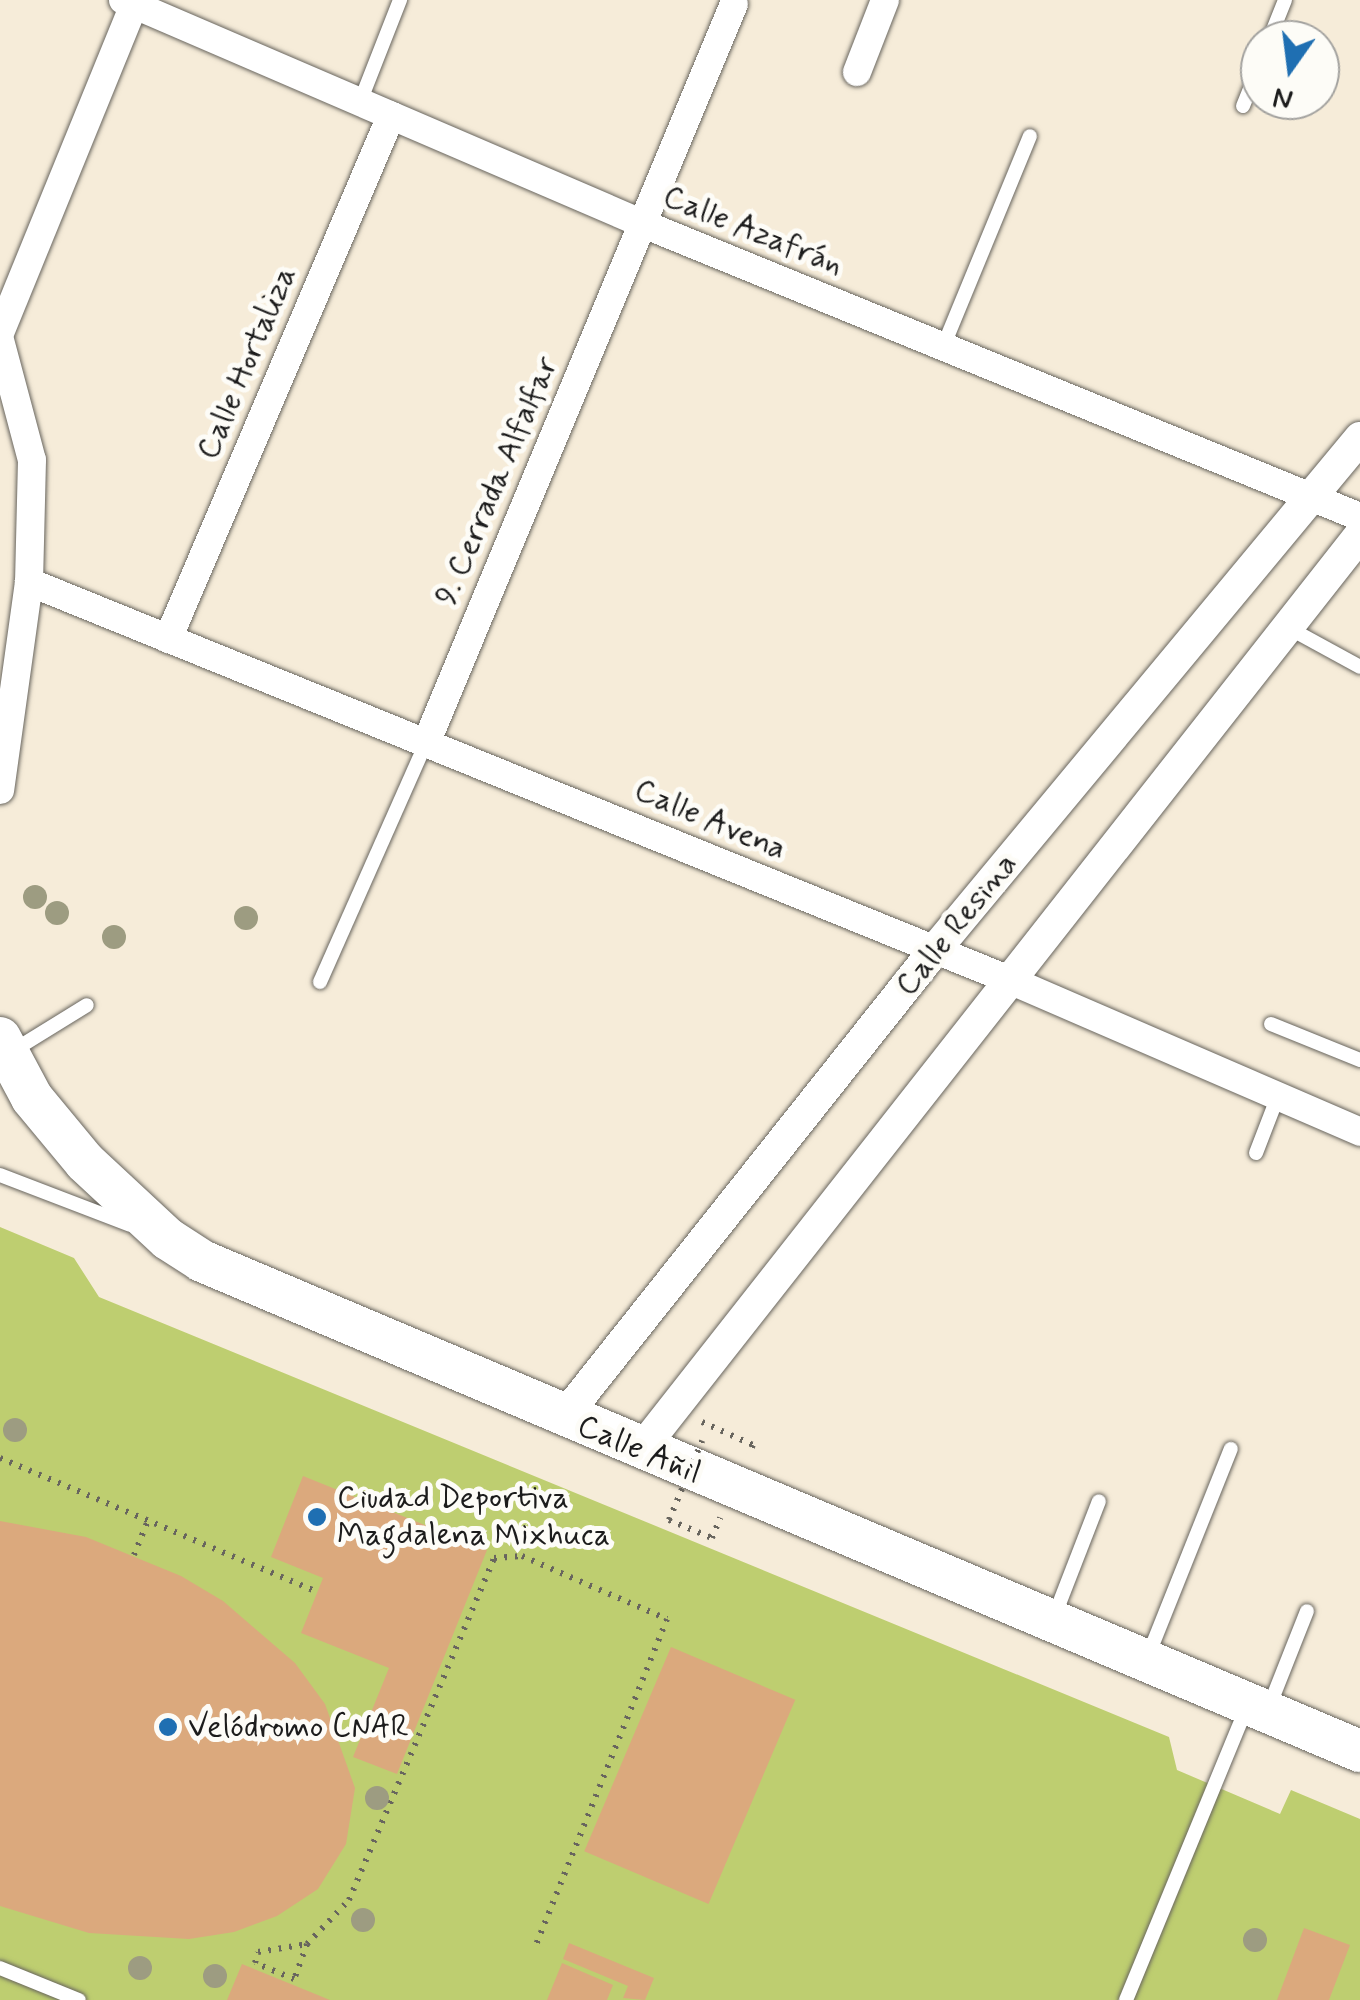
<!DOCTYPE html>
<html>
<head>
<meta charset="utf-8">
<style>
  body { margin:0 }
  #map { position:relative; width:1360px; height:2000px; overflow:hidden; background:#f6ecd9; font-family:Mynerve,sans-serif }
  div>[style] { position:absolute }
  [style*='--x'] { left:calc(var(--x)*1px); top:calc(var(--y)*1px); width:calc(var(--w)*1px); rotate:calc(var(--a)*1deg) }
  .green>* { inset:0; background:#bece70 }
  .building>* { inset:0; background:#dba97d; transform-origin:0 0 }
  .path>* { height:6px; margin-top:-3px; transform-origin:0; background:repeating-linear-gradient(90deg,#68655e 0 2.5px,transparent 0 10.5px) }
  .roads { filter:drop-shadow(0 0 2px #68655e) drop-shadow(0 0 2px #68655e) }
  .service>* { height:14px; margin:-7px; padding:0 7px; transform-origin:7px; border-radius:7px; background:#fff }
  .minor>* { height:28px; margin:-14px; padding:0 14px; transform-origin:14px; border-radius:14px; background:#fff }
  .tertiary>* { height:32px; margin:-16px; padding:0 16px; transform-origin:16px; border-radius:16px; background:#fff }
  .primary>* { height:42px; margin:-21px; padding:0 21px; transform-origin:21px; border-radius:21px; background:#fff }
  .path-bridge>* { height:6px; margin-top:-3px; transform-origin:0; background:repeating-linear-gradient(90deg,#68655e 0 2.5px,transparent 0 10.5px) }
  .trees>* { width:24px; height:24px; margin:-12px; border-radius:50%; background:#9d9c81 }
  .dots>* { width:28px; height:28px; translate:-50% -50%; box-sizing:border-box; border:5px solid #fdfcf7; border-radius:50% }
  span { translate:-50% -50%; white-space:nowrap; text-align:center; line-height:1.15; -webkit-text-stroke:10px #fdfcf7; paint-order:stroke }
  .street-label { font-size:32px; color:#1c1c1c }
  .poi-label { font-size:32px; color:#1c1c1c }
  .left { translate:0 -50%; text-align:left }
  .north { position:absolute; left:1240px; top:20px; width:100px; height:100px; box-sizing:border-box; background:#fdfcf7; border:2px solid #a3a29f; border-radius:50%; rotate:194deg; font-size:28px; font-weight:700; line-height:40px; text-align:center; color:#1c1c1c }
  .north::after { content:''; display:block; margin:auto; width:35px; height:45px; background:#1f6fb2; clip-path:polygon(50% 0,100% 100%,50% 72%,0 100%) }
</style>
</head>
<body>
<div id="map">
  <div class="green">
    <div style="clip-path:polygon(0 1227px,74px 1258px,99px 1297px,1169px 1737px,1177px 1770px,1280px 1814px,1291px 1790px,1360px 1819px,1360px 2000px,0 2000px)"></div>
  </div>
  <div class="building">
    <div style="clip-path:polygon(303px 1476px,487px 1550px,397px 1774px,353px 1757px,389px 1668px,301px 1633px,323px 1578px,271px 1557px)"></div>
    <div style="clip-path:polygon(0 1521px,86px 1537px,181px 1576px,223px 1601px,295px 1663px,325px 1704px,355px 1788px,346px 1844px,318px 1889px,277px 1916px,234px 1932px,189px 1939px,89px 1933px,0 1906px)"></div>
    <div style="left:671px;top:1647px;width:135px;height:222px;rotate:23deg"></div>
    <div style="clip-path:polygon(1304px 1928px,1350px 1945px,1329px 2000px,1277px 2000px)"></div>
    <div style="clip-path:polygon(569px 1943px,654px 1978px,645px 2000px,623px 1998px,628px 1986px,563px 1959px)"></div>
    <div style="clip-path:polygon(562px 1963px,613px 1985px,607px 2000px,547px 2000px)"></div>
    <div style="clip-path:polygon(242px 1964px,330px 2000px,227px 2000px)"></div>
  </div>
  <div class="path">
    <div style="--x:702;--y:1422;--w:56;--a:24.3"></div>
    <div style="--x:753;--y:1445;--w:10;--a:119"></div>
    <div style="--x:0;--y:1458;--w:344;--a:22.9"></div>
    <div style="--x:669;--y:1520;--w:47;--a:22.7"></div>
    <div style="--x:712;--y:1538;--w:22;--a:-68"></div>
    <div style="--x:134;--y:1555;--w:40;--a:-68"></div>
    <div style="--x:307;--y:1944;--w:37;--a:110"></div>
    <div style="--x:294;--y:1979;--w:42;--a:-157.7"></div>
    <div style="--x:255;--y:1963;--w:11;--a:-75"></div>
    <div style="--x:258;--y:1952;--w:50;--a:-9.3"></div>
    <div style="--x:307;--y:1944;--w:61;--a:-46.3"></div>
    <div style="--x:349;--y:1900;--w:371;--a:-67"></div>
    <div style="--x:494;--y:1558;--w:28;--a:-4"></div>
    <div style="--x:522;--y:1556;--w:158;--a:23.5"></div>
    <div style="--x:667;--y:1619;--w:354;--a:111.9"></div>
  </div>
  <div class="roads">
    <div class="service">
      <div style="--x:1269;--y:40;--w:43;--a:-68.2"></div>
      <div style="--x:360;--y:102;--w:110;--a:-68.6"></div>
      <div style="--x:1243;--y:106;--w:45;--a:-68"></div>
      <div style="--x:943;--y:347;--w:228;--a:-67.6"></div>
      <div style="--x:1287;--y:627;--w:83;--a:28.7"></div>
      <div style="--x:320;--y:982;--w:264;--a:-66.1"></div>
      <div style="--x:1271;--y:1024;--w:96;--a:22"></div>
      <div style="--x:11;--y:1052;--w:89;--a:-31.7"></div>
      <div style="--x:1256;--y:1153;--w:61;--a:-68.9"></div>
      <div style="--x:0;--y:1175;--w:139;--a:21"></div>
      <div style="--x:1054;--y:1617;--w:124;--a:-68.8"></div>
      <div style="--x:1148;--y:1656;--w:223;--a:-68.2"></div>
      <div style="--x:1269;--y:1707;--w:103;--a:-68.4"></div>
      <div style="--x:0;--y:1968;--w:85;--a:22.1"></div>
      <div style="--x:1126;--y:2000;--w:315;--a:-67.6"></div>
    </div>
    <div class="minor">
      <div style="--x:123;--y:0;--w:564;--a:23.29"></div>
      <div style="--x:641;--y:223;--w:777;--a:22.24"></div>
      <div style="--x:857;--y:72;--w:77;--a:-68.7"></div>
      <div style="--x:0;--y:333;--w:354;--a:-67.8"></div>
      <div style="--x:0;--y:340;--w:124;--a:75.1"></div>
      <div style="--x:32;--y:460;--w:122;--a:91.4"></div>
      <div style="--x:29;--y:582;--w:210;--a:97.9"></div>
      <div style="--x:29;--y:582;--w:1056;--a:22.09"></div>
      <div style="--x:1007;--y:979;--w:385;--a:23.4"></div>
      <div style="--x:168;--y:639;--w:569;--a:-66.91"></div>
      <div style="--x:427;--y:741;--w:798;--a:-67.39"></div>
    </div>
    <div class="tertiary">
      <div style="--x:563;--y:1418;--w:596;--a:-51.54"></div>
      <div style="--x:934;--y:951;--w:667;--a:-50.29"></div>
      <div style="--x:640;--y:1451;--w:1165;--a:-51.83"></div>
    </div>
    <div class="primary">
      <div style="--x:0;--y:1038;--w:68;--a:61.9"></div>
      <div style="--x:32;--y:1098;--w:83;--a:50.4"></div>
      <div style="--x:85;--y:1162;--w:113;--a:42.9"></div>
      <div style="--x:168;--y:1239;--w:40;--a:32.9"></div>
      <div style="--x:202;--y:1261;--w:1257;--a:22.94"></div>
    </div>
  </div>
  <div class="path-bridge">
    <div style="--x:669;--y:1520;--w:86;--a:-67.3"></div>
  </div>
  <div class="trees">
    <div style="left:35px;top:897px"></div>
    <div style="left:57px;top:913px"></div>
    <div style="left:246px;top:918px"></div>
    <div style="left:114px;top:937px"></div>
    <div style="left:15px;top:1430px"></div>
    <div style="left:377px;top:1798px"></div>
    <div style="left:363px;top:1920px"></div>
    <div style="left:1255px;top:1940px"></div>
    <div style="left:140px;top:1968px"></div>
    <div style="left:215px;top:1976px"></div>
  </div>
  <div class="dots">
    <div style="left:317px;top:1517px;background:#1f6fb2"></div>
    <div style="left:168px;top:1727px;background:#1f6fb2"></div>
  </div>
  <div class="street-label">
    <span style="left:753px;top:231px;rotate:22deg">Calle Azafrán</span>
    <span style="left:247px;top:363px;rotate:-67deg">Calle Hortaliza</span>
    <span style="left:497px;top:481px;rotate:-67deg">9. Cerrada Alfalfar</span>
    <span style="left:710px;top:820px;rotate:23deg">Calle Avena</span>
    <span style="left:957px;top:925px;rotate:-51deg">Calle Resina</span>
    <span style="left:639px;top:1450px;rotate:23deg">Calle Añil</span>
  </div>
  <div class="poi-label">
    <span class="left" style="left:337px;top:1517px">Ciudad Deportiva<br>Magdalena Mixhuca</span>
    <span class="left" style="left:188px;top:1727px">Velódromo CNAR</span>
  </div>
  <div class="north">N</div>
</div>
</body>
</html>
